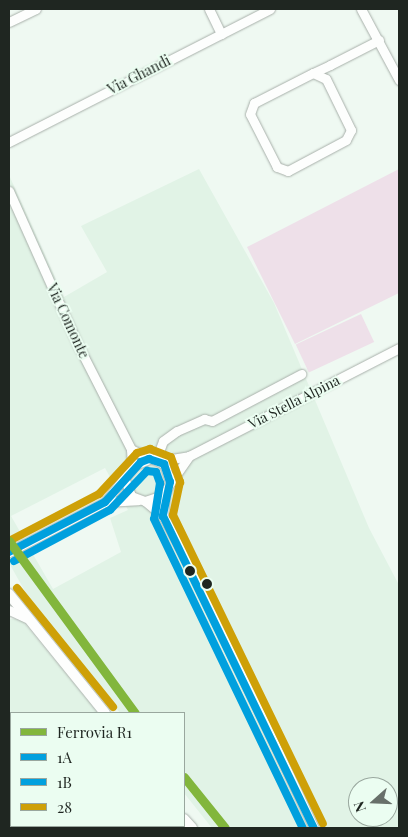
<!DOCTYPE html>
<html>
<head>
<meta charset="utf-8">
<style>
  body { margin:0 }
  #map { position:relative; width:408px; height:837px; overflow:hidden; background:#eff9f2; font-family:"Playfair Display",serif }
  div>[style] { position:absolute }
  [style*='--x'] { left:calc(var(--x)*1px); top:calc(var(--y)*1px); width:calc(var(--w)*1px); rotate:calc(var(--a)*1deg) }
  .built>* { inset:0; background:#e1f3e6 }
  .green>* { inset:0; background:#eee0e9; transform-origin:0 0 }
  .roads { filter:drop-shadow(0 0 1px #a8b0aa) drop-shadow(0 0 1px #a8b0aa) }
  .minor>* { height:9px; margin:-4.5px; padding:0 4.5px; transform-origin:4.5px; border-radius:4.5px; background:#fdfefd }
  .major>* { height:10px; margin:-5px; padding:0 5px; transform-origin:5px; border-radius:5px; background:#fdfefd }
  .bus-1>* { height:8px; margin:-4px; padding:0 4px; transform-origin:4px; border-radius:4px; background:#00a0de }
  .bus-2>* { height:8px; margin:-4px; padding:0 4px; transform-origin:4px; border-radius:4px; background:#00a0de }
  .bus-3>* { height:8px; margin:-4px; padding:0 4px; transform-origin:4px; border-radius:4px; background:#cea007 }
  .rail-1>* { height:9px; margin:-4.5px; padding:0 4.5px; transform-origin:4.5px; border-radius:4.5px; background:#82b63c }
  .dots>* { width:14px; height:14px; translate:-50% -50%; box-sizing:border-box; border:2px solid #ebfdf1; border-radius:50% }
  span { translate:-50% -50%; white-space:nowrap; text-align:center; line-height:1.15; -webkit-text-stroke:4px #ebfdf1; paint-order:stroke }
  .street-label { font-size:14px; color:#1f2621 }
  .frame { position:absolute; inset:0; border:10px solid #1f2621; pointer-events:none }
  .legend { position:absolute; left:10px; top:712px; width:175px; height:115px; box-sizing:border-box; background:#ebfdf1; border:1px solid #99a79e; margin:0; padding:6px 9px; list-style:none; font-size:15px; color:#1f2621 }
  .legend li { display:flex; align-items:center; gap:10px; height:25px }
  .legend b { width:25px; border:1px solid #99a79e }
  .north { position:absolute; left:348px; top:777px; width:50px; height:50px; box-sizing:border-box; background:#ebfdf1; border:1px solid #99a79e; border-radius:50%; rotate:250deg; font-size:14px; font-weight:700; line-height:20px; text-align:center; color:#1f2621 }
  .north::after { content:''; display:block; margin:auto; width:18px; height:22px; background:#68706a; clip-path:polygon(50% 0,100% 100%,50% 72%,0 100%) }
</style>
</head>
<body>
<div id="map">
  <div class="built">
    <div style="clip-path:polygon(evenodd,199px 169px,274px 303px,369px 528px,399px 585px,399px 828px,212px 828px,184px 793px,184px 713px,120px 713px,30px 600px,9px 563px,9px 175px,64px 297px,107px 272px,81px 226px,199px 169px,105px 468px,128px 510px,110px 518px,121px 552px,53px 589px,11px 516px,105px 468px,199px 169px,358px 787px,388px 787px,388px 817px,358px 817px,358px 787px)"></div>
    <div style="clip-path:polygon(9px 619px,21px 619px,98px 713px,11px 713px,11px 826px,189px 828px,9px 828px)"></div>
  </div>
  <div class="green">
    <div style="clip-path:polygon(399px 169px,399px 293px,295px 344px,247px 247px)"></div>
    <div style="left:361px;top:314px;width:31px;height:72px;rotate:65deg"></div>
  </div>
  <div class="roads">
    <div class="minor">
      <div style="--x:209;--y:9;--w:28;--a:64"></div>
      <div style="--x:361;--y:9;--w:81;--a:61.8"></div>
      <div style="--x:9;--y:22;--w:30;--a:-26"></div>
      <div style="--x:313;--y:73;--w:14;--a:25"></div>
      <div style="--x:326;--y:79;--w:57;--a:63.9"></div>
      <div style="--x:351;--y:130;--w:11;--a:117"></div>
      <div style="--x:346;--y:140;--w:66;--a:151.9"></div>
      <div style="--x:288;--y:171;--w:12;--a:-160"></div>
      <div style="--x:277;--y:167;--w:59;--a:-117"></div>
      <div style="--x:250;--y:114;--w:12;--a:-70"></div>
      <div style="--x:254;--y:103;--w:66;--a:-27"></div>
      <div style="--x:313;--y:73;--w:19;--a:-25"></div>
      <div style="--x:330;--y:65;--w:55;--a:-27"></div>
      <div style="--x:9;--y:142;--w:293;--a:-27"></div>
      <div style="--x:9;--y:191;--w:169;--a:65.9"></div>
      <div style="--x:78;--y:345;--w:117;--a:63"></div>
      <div style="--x:131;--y:449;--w:19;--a:87"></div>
      <div style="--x:156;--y:460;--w:20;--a:-70"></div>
      <div style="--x:163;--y:441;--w:17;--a:-36"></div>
      <div style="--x:177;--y:431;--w:30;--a:-24"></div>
      <div style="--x:204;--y:419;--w:8;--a:14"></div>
      <div style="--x:212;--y:421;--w:101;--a:-27.8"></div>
      <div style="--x:159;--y:461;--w:30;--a:-9"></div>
      <div style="--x:189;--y:456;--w:236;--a:-27.2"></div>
      <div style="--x:125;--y:480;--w:17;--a:69"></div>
      <div style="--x:131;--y:496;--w:15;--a:20"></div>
      <div style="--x:145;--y:501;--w:21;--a:-19"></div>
      <div style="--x:165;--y:494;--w:13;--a:-67"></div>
      <div style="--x:170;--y:482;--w:19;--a:-108"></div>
      <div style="--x:164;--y:464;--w:36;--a:-156"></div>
      <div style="--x:171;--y:482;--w:32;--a:-55"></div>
      <div style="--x:145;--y:501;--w:23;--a:40"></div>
      <div style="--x:163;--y:516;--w:81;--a:61.8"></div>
      <div style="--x:201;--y:587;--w:266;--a:64.9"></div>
      <div style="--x:105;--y:502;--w:33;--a:-3"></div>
      <div style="--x:163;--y:516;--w:22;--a:-85"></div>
      <div style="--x:9;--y:552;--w:108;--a:-27.5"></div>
      <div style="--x:105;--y:502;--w:48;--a:-51"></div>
      <div style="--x:135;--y:465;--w:15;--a:-23"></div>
      <div style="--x:9;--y:610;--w:19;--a:25"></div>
      <div style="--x:142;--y:828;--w:4;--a:-34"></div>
    </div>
    <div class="major">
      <div style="--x:9;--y:594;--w:153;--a:51.1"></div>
      <div style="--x:184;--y:819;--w:12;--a:48"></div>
    </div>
  </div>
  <div class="bus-1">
    <div style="--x:9;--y:552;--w:108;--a:-27.5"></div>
    <div style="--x:105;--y:502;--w:54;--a:-48"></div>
    <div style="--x:141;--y:462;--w:9;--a:-21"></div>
    <div style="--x:149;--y:459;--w:16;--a:18"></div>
    <div style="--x:164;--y:464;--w:19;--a:72"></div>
    <div style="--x:170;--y:482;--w:35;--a:102"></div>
    <div style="--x:163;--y:516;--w:347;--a:64.2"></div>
  </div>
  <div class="bus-2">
    <div style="--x:14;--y:561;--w:109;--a:-28"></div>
    <div style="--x:110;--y:510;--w:54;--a:-46.5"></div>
    <div style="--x:147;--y:471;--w:9;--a:6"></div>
    <div style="--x:156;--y:472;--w:12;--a:70"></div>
    <div style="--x:160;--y:483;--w:36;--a:99"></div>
    <div style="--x:154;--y:519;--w:343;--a:64.3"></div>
  </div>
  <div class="bus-3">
    <div style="--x:9;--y:541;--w:102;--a:-27.6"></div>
    <div style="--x:99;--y:494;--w:56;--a:-47.2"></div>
    <div style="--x:137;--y:453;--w:14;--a:-17"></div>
    <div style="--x:150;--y:449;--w:22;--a:21"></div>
    <div style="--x:171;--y:457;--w:27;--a:70"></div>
    <div style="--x:180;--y:482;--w:34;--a:102"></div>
    <div style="--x:173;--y:515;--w:343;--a:64.1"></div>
    <div style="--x:17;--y:588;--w:153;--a:51.1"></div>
  </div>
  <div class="rail-1">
    <div style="--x:9;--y:541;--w:213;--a:53.8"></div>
    <div style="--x:184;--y:777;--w:65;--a:51.2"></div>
  </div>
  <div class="dots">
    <div style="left:190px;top:571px;background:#1f2621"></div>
    <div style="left:207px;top:584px;background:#1f2621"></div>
  </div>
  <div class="street-label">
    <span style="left:139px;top:75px;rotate:-27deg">Via Ghandi</span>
    <span style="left:68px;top:321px;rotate:65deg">Via Comonte</span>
    <span style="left:294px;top:402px;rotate:-27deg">Via Stella Alpina</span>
  </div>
  <div class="frame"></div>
  <ul class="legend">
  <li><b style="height:6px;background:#82b63c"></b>Ferrovia R1</li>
  <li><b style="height:6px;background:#00a0de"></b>1A</li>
  <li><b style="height:6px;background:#00a0de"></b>1B</li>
  <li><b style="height:6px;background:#cea007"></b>28</li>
  </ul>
  <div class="north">N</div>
</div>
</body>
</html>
